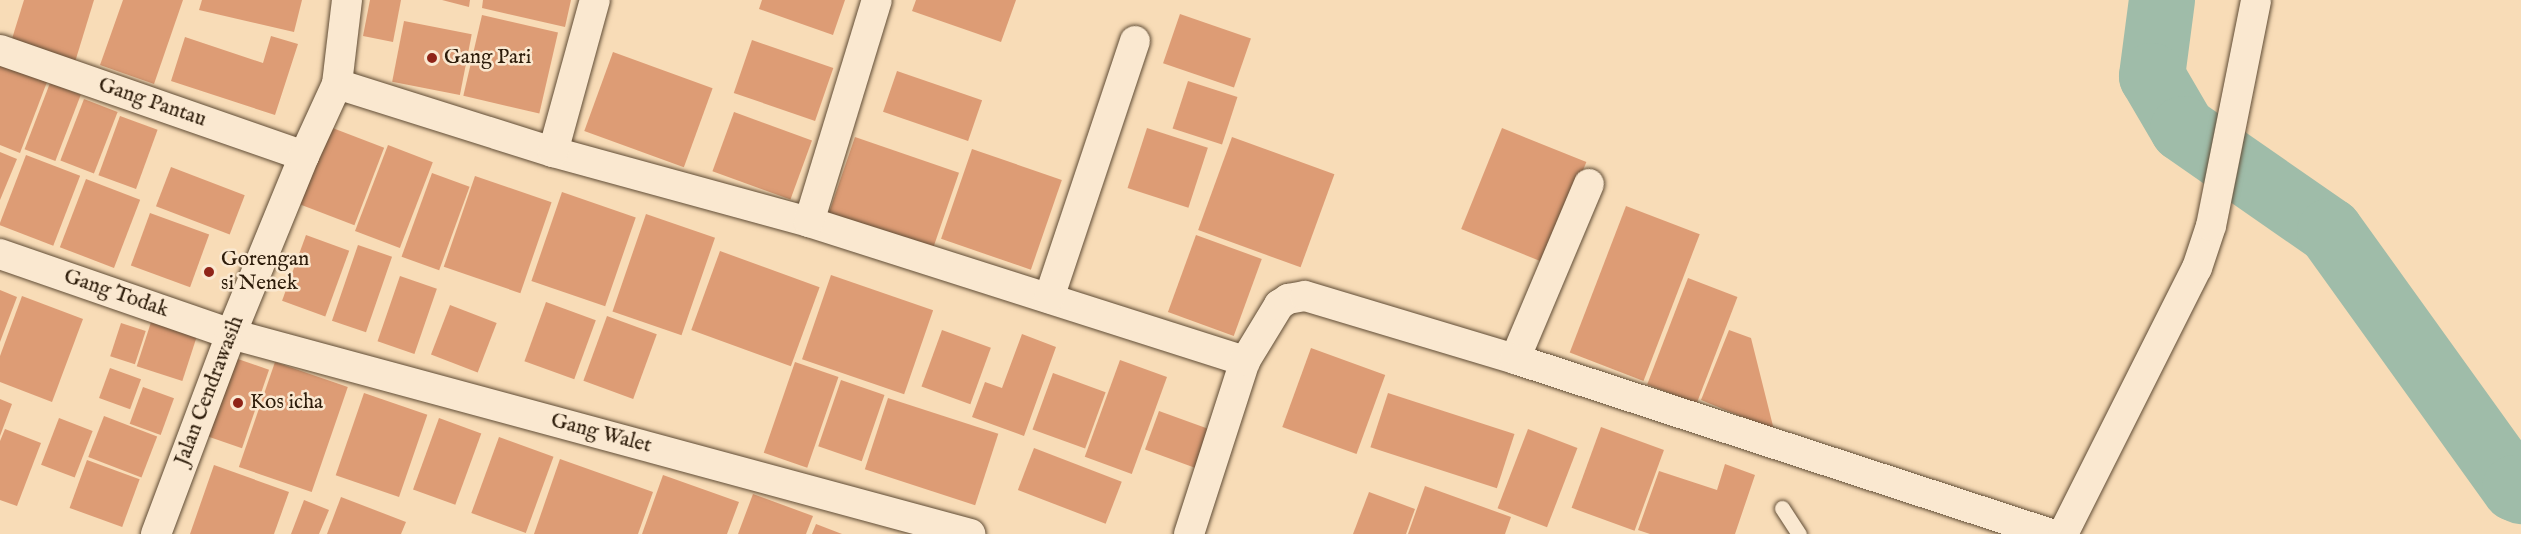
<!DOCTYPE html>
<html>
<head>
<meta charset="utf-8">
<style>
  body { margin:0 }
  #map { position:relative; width:2521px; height:534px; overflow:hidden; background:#f8dcb7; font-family:"IM FELL English",serif }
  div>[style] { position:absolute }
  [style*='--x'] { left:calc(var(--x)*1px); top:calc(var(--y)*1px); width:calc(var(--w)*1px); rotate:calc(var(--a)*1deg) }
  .river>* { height:66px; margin:-33px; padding:0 33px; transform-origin:33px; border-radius:33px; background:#9fbca9 }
  .building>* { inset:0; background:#dd9c75; transform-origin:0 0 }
  .roads { filter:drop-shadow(0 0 2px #604c35) drop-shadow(0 0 2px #604c35) }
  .service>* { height:15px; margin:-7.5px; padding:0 7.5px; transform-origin:7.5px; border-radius:7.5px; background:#fae8d0 }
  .minor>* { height:30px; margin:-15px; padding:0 15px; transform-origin:15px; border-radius:15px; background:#fae8d0 }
  .dots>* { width:16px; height:16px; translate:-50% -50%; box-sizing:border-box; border:3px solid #fae8d0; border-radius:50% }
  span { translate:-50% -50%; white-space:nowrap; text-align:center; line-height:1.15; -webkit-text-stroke:5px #fae8d0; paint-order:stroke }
  .poi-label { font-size:21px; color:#2d1c0a }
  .left { translate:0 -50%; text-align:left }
  .street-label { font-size:21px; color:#2d1c0a }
</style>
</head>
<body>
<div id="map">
  <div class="river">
    <div style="--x:2162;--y:0;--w:77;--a:97.5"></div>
    <div style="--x:2152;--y:76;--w:61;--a:59.7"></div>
    <div style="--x:2183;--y:129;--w:179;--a:34.8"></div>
    <div style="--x:2330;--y:231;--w:317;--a:54.3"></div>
    <div style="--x:2515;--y:488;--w:7;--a:27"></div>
  </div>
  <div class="building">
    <div style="clip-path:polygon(24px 0,94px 0,75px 62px,11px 42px)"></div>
    <div style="clip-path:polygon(123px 0,183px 0,154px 84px,100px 65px)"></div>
    <div style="clip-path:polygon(202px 0,302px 0,294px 32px,199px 10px)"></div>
    <div style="clip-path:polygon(370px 0,401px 0,393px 42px,363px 36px)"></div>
    <div style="clip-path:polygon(442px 0,470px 0,469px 7px)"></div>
    <div style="clip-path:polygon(483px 0,571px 0,565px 27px,482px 8px)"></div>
    <div style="clip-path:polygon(762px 0,845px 0,833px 35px,759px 9px)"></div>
    <div style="clip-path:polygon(916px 0,1016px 0,1001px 42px,912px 11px)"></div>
    <div style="left:1180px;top:14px;width:75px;height:52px;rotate:19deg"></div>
    <div style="left:482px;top:15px;width:78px;height:83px;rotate:13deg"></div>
    <div style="left:404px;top:21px;width:69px;height:62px;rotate:11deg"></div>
    <div style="clip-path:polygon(271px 36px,298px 44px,275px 115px,171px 81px,185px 37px,263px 63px)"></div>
    <div style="left:752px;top:40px;width:86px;height:56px;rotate:19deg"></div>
    <div style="left:613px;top:52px;width:106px;height:84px;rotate:20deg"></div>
    <div style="clip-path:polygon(0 64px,47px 82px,20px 153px,0 145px)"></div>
    <div style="left:897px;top:71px;width:90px;height:43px;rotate:19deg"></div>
    <div style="left:1188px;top:81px;width:52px;height:50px;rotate:18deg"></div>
    <div style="left:50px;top:83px;width:33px;height:71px;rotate:21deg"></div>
    <div style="left:84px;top:99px;width:36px;height:66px;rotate:21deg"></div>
    <div style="left:734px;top:112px;width:83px;height:63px;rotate:20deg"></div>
    <div style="left:120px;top:116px;width:40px;height:63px;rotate:20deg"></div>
    <div style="left:330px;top:127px;width:58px;height:83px;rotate:21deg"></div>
    <div style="left:1147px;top:128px;width:64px;height:63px;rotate:18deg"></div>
    <div style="left:1502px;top:128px;width:91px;height:109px;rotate:22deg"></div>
    <div style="left:855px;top:137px;width:110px;height:80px;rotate:19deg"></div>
    <div style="left:1232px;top:137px;width:109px;height:99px;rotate:20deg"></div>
    <div style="left:388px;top:145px;width:48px;height:92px;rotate:21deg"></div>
    <div style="left:972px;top:149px;width:95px;height:95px;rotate:19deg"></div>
    <div style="clip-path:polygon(0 152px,17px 159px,0 200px)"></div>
    <div style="left:26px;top:155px;width:58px;height:75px;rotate:21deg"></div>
    <div style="left:171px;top:167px;width:79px;height:42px;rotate:21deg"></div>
    <div style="left:432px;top:173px;width:40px;height:89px;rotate:20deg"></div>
    <div style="left:475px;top:176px;width:81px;height:96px;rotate:19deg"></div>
    <div style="left:86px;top:179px;width:58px;height:73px;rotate:21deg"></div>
    <div style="left:562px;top:192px;width:78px;height:94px;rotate:19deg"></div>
    <div style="left:1626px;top:206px;width:79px;height:157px;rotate:21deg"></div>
    <div style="left:150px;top:213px;width:63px;height:56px;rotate:20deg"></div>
    <div style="left:646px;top:214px;width:73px;height:103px;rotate:19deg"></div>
    <div style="left:306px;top:235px;width:46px;height:70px;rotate:20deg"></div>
    <div style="left:1196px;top:235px;width:70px;height:82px;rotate:20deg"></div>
    <div style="left:358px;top:245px;width:36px;height:80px;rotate:19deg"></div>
    <div style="left:720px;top:251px;width:106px;height:84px;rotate:20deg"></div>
    <div style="left:831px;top:275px;width:108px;height:89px;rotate:19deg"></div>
    <div style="left:400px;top:276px;width:39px;height:69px;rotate:19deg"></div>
    <div style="left:1688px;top:278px;width:53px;height:114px;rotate:21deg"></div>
    <div style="clip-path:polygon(0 290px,17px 297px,0 342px)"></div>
    <div style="clip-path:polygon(22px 296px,83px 319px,52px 402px,0 382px,0 356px)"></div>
    <div style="left:546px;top:302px;width:53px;height:63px;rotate:20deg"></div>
    <div style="left:450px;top:305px;width:50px;height:53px;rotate:21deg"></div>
    <div style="left:154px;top:313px;width:48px;height:56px;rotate:18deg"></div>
    <div style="left:607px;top:316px;width:53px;height:69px;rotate:20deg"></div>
    <div style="left:121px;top:323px;width:26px;height:35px;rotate:18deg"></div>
    <div style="left:942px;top:330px;width:52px;height:60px;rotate:20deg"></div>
    <div style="clip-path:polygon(1729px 330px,1751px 338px,1774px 430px,1701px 400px)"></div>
    <div style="clip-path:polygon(1022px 334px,1056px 347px,1024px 436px,972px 417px,985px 382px,1002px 388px)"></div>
    <div style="left:1311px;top:348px;width:79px;height:84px;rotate:20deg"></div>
    <div style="left:235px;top:358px;width:36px;height:83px;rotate:19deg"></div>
    <div style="left:1120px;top:360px;width:50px;height:103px;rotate:20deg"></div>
    <div style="left:275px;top:362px;width:77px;height:111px;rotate:19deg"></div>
    <div style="left:795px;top:362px;width:46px;height:96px;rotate:19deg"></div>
    <div style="left:110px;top:368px;width:33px;height:32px;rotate:20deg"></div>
    <div style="left:1053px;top:373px;width:56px;height:60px;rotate:20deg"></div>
    <div style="left:841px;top:380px;width:46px;height:70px;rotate:19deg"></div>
    <div style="left:143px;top:387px;width:33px;height:39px;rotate:20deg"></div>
    <div style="left:364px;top:393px;width:67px;height:87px;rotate:19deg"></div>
    <div style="left:1388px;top:393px;width:133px;height:57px;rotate:18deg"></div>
    <div style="left:888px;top:398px;width:116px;height:75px;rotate:18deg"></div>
    <div style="clip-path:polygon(0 399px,12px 404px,0 436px)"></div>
    <div style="left:1159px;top:411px;width:61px;height:41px;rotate:20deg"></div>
    <div style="left:104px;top:416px;width:57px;height:44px;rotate:21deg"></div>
    <div style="left:59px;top:418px;width:36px;height:50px;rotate:21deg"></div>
    <div style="left:439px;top:418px;width:45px;height:76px;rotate:20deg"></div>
    <div style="left:1601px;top:427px;width:67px;height:86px;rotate:20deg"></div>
    <div style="clip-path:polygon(5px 429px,41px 443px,17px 506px,0 500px,0 441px)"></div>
    <div style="left:1528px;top:429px;width:53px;height:85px;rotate:21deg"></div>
    <div style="left:499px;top:437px;width:58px;height:81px;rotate:20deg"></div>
    <div style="left:1034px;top:448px;width:94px;height:45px;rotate:21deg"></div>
    <div style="clip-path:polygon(560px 459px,653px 492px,638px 534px,534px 534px)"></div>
    <div style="left:87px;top:460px;width:56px;height:51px;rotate:20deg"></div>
    <div style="clip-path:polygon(1725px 464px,1755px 475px,1735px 534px,1650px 534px,1638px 530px,1659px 471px,1717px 490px)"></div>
    <div style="clip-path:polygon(214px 465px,289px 492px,274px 534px,190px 534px)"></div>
    <div style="clip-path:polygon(663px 475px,739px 502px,727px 534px,642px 534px)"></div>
    <div style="clip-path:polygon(1425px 486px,1511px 517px,1505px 534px,1408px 534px)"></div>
    <div style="clip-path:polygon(1369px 492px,1415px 509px,1406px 534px,1353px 534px)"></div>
    <div style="clip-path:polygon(753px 494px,813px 516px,806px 534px,738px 534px)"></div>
    <div style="clip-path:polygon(341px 497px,406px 522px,401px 534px,327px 534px)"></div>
    <div style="clip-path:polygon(304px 500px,329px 510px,319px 534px,291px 534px)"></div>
    <div style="clip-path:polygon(816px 524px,842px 534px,812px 534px)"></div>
  </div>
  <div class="roads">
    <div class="service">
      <div style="--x:1782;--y:508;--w:31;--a:57"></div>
    </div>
    <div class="minor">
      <div style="--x:347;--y:0;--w:85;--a:96.8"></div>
      <div style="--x:337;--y:84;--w:226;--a:17.5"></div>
      <div style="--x:553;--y:152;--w:265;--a:15.3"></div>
      <div style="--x:809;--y:222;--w:458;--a:17.7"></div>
      <div style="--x:0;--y:50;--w:322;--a:19.2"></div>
      <div style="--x:553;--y:152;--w:158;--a:-74.6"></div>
      <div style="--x:809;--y:222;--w:232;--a:-73"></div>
      <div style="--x:0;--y:254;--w:244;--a:19.1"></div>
      <div style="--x:231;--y:334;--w:766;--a:15.14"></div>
      <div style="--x:1049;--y:298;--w:271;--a:-71.5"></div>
      <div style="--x:1515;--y:359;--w:190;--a:-67.1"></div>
      <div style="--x:156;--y:534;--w:214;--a:-69.4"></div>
      <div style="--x:231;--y:334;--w:192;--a:-67.7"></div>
      <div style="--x:304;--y:156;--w:79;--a:-65.4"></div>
      <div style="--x:1189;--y:534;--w:182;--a:-72.1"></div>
      <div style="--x:1245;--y:361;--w:66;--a:-58.7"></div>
      <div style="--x:1279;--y:305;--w:11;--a:-34"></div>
      <div style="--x:1288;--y:299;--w:17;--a:-10"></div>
      <div style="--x:1305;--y:296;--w:219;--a:16.7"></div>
      <div style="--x:1515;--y:359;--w:564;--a:18.08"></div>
      <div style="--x:2063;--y:534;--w:298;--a:-63.3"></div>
      <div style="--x:2197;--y:268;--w:44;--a:-71.6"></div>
      <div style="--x:2211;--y:226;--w:230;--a:-78.7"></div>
    </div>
  </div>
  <div class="dots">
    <div style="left:432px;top:58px;background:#8f2418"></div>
    <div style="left:209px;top:272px;background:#8f2418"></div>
    <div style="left:238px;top:403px;background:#8f2418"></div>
  </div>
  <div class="poi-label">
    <span class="left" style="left:444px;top:58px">Gang Pari</span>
    <span class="left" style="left:221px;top:272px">Gorengan<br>si Nenek</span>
    <span class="left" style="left:250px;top:403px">Kos icha</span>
  </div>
  <div class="street-label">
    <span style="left:152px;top:103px;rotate:19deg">Gang Pantau</span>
    <span style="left:116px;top:294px;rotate:19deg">Gang Todak</span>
    <span style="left:210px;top:391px;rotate:-69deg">Jalan Cendrawasih</span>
    <span style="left:601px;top:434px;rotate:15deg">Gang Walet</span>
  </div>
</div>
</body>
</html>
